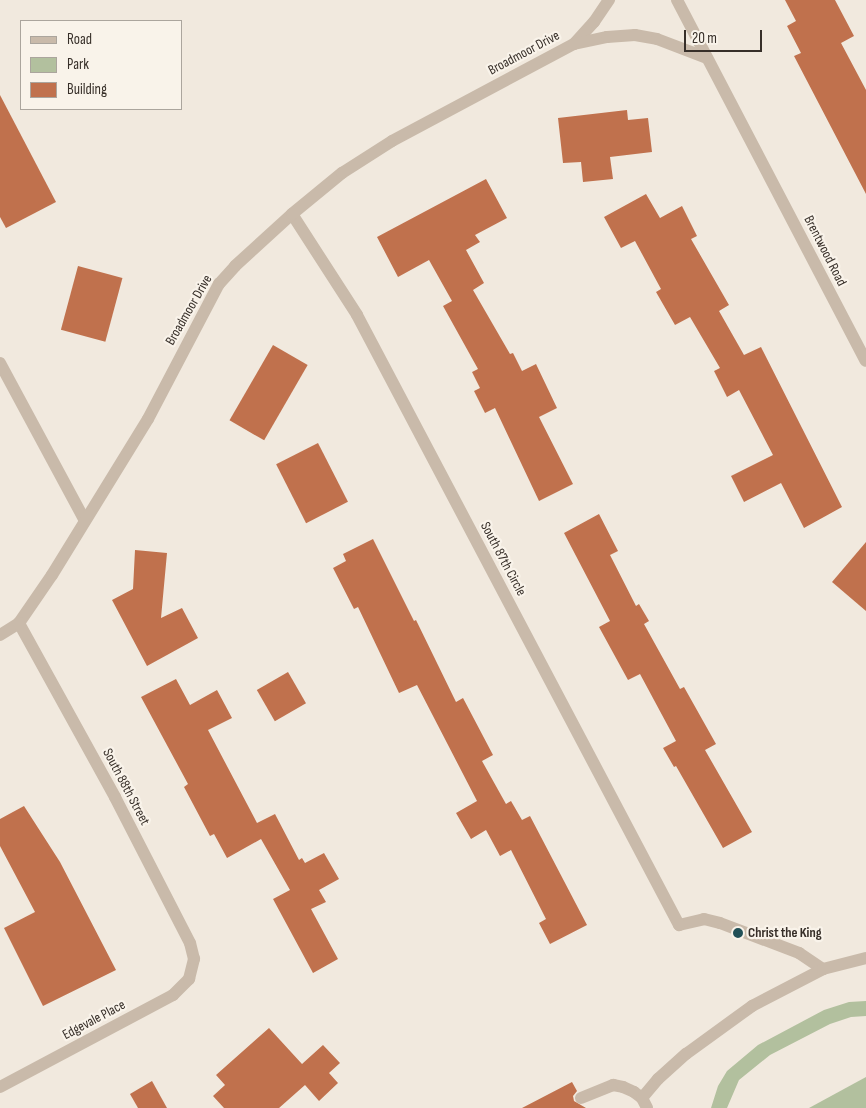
<!DOCTYPE html>
<html>
<head>
<meta charset="utf-8">
<style>
  body { margin:0 }
  #map { position:relative; width:866px; height:1108px; overflow:hidden; background:#f1e9de; font-family:"Sofia Sans Condensed",sans-serif }
  div>[style] { position:absolute }
  [style*='--x'] { left:calc(var(--x)*1px); top:calc(var(--y)*1px); width:calc(var(--w)*1px); rotate:calc(var(--a)*1deg) }
  .green>* { inset:0; background:#b2c09e }
  .building>* { inset:0; background:#c0714d; transform-origin:0 0 }
  .lane>* { height:12px; margin:-6px; padding:0 6px; transform-origin:6px; border-radius:6px; background:#c9baaa }
  .street>* { height:12px; margin:-6px; padding:0 6px; transform-origin:6px; border-radius:6px; background:#c9baaa }
  .dots>* { width:14px; height:14px; translate:-50% -50%; box-sizing:border-box; border:2px solid #f9f3ea; border-radius:50% }
  span { translate:-50% -50%; white-space:nowrap; text-align:center; line-height:1.15; -webkit-text-stroke:4.5px #f9f3ea; paint-order:stroke }
  .street-label { font-size:14px; color:#372f29 }
  .poi-label { font-size:14px; color:#372f29; font-weight:700 }
  .left { translate:0 -50%; text-align:left }
  .legend { position:absolute; left:20px; top:20px; width:162px; height:90px; box-sizing:border-box; background:#f9f3ea; border:1px solid #aba59d; margin:0; padding:6px 9px; list-style:none; font-size:15px; color:#372f29 }
  .legend li { display:flex; align-items:center; gap:10px; height:25px }
  .legend b { width:25px; border:1px solid #aba59d }
  .scale { position:absolute; left:684px; top:30px; width:78px; height:22px; box-sizing:border-box; border:2px solid #372f29; border-top:0; padding-left:6px; font-size:15px; line-height:18px; white-space:nowrap; color:#372f29; -webkit-text-stroke:4px #f9f3ea; paint-order:stroke }
</style>
</head>
<body>
<div id="map">
  <div class="green">
    <div style="clip-path:polygon(866px 1001px,866px 1016px,851px 1017px,830px 1024px,770px 1055px,739px 1080px,727px 1108px,711px 1108px,718px 1086px,727px 1071px,758px 1045px,824px 1010px,849px 1002px)"></div>
    <div style="clip-path:polygon(866px 1077px,866px 1108px,809px 1108px)"></div>
  </div>
  <div class="building">
    <div style="clip-path:polygon(785px 0,835px 0,854px 36px,841px 43px,866px 90px,866px 194px,794px 56px,801px 53px,787px 26px,796px 21px)"></div>
    <div style="clip-path:polygon(0 95px,56px 202px,6px 228px,0 217px)"></div>
    <div style="clip-path:polygon(627px 110px,628px 120px,648px 118px,652px 152px,610px 157px,613px 179px,583px 182px,581px 162px,563px 163px,558px 118px)"></div>
    <div style="clip-path:polygon(486px 179px,507px 218px,475px 235px,480px 242px,466px 250px,484px 283px,473px 290px,510px 354px,513px 353px,522px 371px,536px 364px,557px 408px,539px 417px,573px 484px,539px 501px,495px 408px,485px 413px,474px 391px,480px 388px,472px 372px,478px 369px,443px 306px,452px 301px,429px 260px,398px 277px,377px 237px)"></div>
    <div style="clip-path:polygon(646px 194px,660px 218px,682px 206px,697px 236px,691px 239px,729px 305px,719px 311px,744px 355px,761px 347px,842px 507px,804px 528px,781px 483px,744px 502px,731px 476px,773px 455px,739px 390px,727px 397px,714px 371px,720px 368px,690px 317px,675px 325px,656px 292px,661px 289px,635px 241px,621px 248px,604px 217px)"></div>
    <div style="left:78px;top:266px;width:46px;height:66px;rotate:15deg"></div>
    <div style="left:273px;top:345px;width:40px;height:87px;rotate:30deg"></div>
    <div style="left:318px;top:443px;width:66px;height:47px;rotate:63deg"></div>
    <div style="clip-path:polygon(599px 514px,618px 551px,610px 555px,636px 606px,639px 604px,649px 621px,644px 624px,680px 689px,684px 687px,716px 744px,705px 750px,752px 832px,723px 848px,676px 766px,674px 767px,663px 748px,676px 741px,640px 674px,628px 680px,599px 627px,610px 621px,564px 533px)"></div>
    <div style="clip-path:polygon(373px 539px,414px 621px,416px 620px,456px 702px,463px 698px,493px 755px,482px 761px,506px 804px,511px 801px,522px 820px,530px 816px,587px 925px,550px 944px,539px 923px,546px 919px,511px 850px,500px 856px,486px 830px,471px 839px,456px 813px,477px 801px,417px 685px,399px 693px,358px 607px,354px 609px,333px 568px,346px 561px,343px 554px)"></div>
    <div style="clip-path:polygon(866px 542px,866px 611px,832px 582px)"></div>
    <div style="clip-path:polygon(135px 550px,167px 553px,161px 618px,182px 608px,198px 638px,147px 666px,112px 600px,133px 589px)"></div>
    <div style="left:288px;top:672px;width:36px;height:36px;rotate:60deg"></div>
    <div style="clip-path:polygon(176px 679px,190px 705px,217px 690px,232px 718px,208px 730px,257px 823px,275px 814px,299px 860px,302px 858px,305px 863px,324px 853px,339px 879px,319px 890px,326px 902px,311px 909px,338px 959px,313px 973px,273px 899px,290px 890px,261px 839px,227px 858px,214px 834px,210px 836px,184px 787px,188px 784px,141px 697px)"></div>
    <div style="clip-path:polygon(24px 806px,60px 862px,116px 970px,43px 1006px,4px 928px,35px 912px,0 846px,0 819px)"></div>
    <div style="clip-path:polygon(269px 1028px,302px 1064px,323px 1045px,340px 1063px,329px 1073px,338px 1083px,319px 1101px,305px 1085px,279px 1108px,224px 1108px,213px 1096px,225px 1085px,216px 1075px)"></div>
    <div style="clip-path:polygon(152px 1081px,167px 1108px,138px 1108px,130px 1094px)"></div>
    <div style="clip-path:polygon(572px 1082px,577px 1091px,573px 1096px,574px 1101px,586px 1108px,522px 1108px)"></div>
  </div>
  <div class="lane">
    <div style="--x:679;--y:925;--w:26;--a:-13"></div>
    <div style="--x:704;--y:919;--w:16;--a:14"></div>
    <div style="--x:720;--y:923;--w:85;--a:20.8"></div>
    <div style="--x:799;--y:953;--w:29;--a:34"></div>
    <div style="--x:581;--y:1098;--w:35;--a:-22"></div>
    <div style="--x:613;--y:1085;--w:10;--a:11"></div>
    <div style="--x:623;--y:1087;--w:12;--a:24"></div>
    <div style="--x:634;--y:1092;--w:10;--a:37"></div>
    <div style="--x:642;--y:1098;--w:11;--a:63"></div>
    <div style="--x:642;--y:1098;--w:25;--a:-50"></div>
    <div style="--x:658;--y:1079;--w:38;--a:-42"></div>
    <div style="--x:686;--y:1054;--w:82;--a:-36"></div>
    <div style="--x:752;--y:1006;--w:80;--a:-27.5"></div>
    <div style="--x:823;--y:969;--w:44;--a:-14.3"></div>
  </div>
  <div class="street">
    <div style="--x:677;--y:0;--w:407;--a:62.4"></div>
    <div style="--x:574;--y:44;--w:30;--a:-48"></div>
    <div style="--x:594;--y:22;--w:27;--a:-56"></div>
    <div style="--x:292;--y:214;--w:120;--a:57.2"></div>
    <div style="--x:357;--y:315;--w:690;--a:62.17"></div>
    <div style="--x:0;--y:363;--w:177;--a:61.7"></div>
    <div style="--x:0;--y:635;--w:22;--a:-32"></div>
    <div style="--x:19;--y:623;--w:58;--a:-55.5"></div>
    <div style="--x:52;--y:575;--w:183;--a:-58.4"></div>
    <div style="--x:148;--y:419;--w:153;--a:-62.3"></div>
    <div style="--x:219;--y:284;--w:24;--a:-48"></div>
    <div style="--x:235;--y:266;--w:77;--a:-42.4"></div>
    <div style="--x:292;--y:214;--w:65;--a:-39.4"></div>
    <div style="--x:342;--y:173;--w:59;--a:-32.6"></div>
    <div style="--x:392;--y:141;--w:206;--a:-28.1"></div>
    <div style="--x:574;--y:44;--w:34;--a:-12"></div>
    <div style="--x:607;--y:37;--w:28;--a:-4"></div>
    <div style="--x:635;--y:35;--w:22;--a:10"></div>
    <div style="--x:657;--y:39;--w:53;--a:20.8"></div>
    <div style="--x:0;--y:1087;--w:196;--a:-28"></div>
    <div style="--x:173;--y:995;--w:23;--a:-45"></div>
    <div style="--x:189;--y:979;--w:21;--a:-76"></div>
    <div style="--x:194;--y:959;--w:16;--a:-104"></div>
    <div style="--x:190;--y:943;--w:164;--a:-117.2"></div>
    <div style="--x:115;--y:797;--w:199;--a:-118.9"></div>
  </div>
  <div class="dots">
    <div style="left:738px;top:933px;background:#215057"></div>
  </div>
  <div class="street-label">
    <span style="left:524px;top:53px;rotate:-28deg">Broadmoor Drive</span>
    <span style="left:825px;top:251px;rotate:63deg">Brentwood Road</span>
    <span style="left:189px;top:310px;rotate:-60deg">Broadmoor Drive</span>
    <span style="left:503px;top:559px;rotate:62deg">South 87th Circle</span>
    <span style="left:126px;top:787px;rotate:62deg">South 88th Street</span>
    <span style="left:94px;top:1020px;rotate:-28deg">Edgevale Place</span>
  </div>
  <div class="poi-label">
    <span class="left" style="left:748px;top:933px">Christ the King</span>
  </div>
  <ul class="legend">
  <li><b style="height:6px;background:#c9baaa"></b>Road</li>
  <li><b style="height:14px;background:#b2c09e"></b>Park</li>
  <li><b style="height:14px;background:#c0714d"></b>Building</li>
  </ul>
  <div class="scale">20 m</div>
</div>
</body>
</html>
